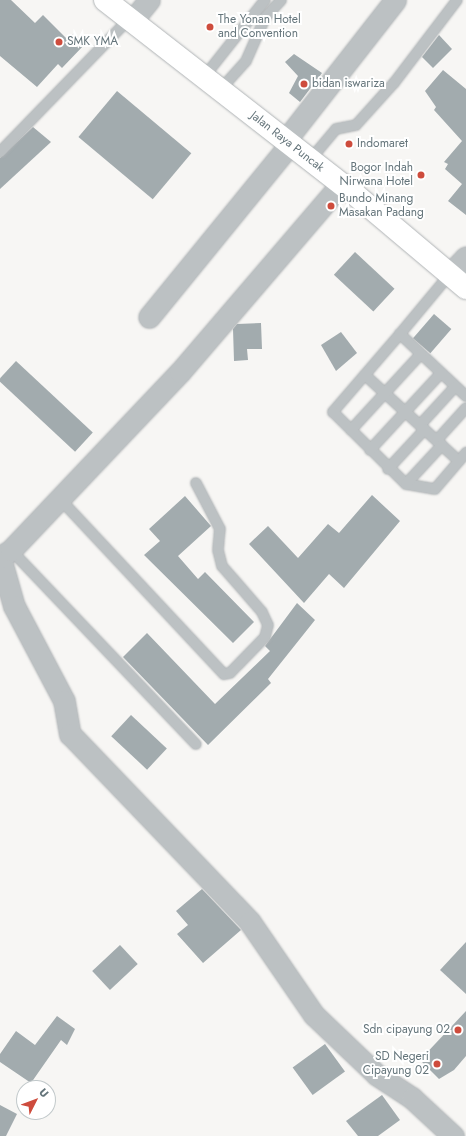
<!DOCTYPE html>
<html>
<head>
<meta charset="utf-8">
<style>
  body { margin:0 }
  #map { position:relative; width:466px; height:1136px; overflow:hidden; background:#f7f6f4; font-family:Jost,sans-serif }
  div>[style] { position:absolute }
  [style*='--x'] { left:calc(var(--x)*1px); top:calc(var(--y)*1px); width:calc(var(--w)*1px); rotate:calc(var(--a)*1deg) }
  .building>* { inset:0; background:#a2abae; transform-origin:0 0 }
  .roads { filter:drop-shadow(0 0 1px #b0b4b6) drop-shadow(0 0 1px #b0b4b6) }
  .lane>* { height:10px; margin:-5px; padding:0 5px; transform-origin:5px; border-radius:5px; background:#bcc1c3 }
  .street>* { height:21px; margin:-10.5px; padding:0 10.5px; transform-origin:10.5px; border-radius:10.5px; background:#bcc1c3 }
  .highway>* { height:22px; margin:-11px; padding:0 11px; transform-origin:11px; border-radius:11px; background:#fff }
  .dots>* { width:11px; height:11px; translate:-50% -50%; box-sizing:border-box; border:2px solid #fff; border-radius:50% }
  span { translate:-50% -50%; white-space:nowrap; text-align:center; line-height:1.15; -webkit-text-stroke:4px #fff; paint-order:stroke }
  .poi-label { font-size:12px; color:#65757b }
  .left { translate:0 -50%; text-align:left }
  .right { translate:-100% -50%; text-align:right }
  .street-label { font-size:12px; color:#65757b }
  .north { position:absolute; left:16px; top:1080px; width:40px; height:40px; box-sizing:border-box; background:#fff; border:1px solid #c1c8ca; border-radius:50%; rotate:48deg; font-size:11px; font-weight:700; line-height:16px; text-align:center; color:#65757b }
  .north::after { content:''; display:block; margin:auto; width:14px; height:18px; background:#ce4c3d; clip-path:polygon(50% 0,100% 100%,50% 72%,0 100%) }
</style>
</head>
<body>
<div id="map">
  <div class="building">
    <div style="clip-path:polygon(0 0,11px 0,35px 23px,43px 15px,68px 40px,74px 33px,85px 44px,62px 68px,58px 64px,37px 87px,0 56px)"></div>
    <div style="clip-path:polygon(439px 35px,452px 49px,433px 68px,422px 57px)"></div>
    <div style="clip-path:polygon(294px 54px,322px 73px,300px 102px,289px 93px,298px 76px,285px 62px)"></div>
    <div style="clip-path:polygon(443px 70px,466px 89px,466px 215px,448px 201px,462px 184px,445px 169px,448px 164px,444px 162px,462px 141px,434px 110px,436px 107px,425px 91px)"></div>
    <div style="left:117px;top:91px;width:97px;height:60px;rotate:40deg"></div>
    <div style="clip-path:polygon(33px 127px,51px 142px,0 189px,0 158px)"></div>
    <div style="left:355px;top:252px;width:54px;height:31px;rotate:43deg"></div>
    <div style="left:434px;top:314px;width:23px;height:32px;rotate:41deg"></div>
    <div style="clip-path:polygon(261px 323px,262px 349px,247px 349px,248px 360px,234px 361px,233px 329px,237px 324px)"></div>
    <div style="clip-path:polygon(341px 332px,357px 353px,336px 371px,321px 345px)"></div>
    <div style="left:16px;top:361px;width:105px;height:26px;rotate:43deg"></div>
    <div style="clip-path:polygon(372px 495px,400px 521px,344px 588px,329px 574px,304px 603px,249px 544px,268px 526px,298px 558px,328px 524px,339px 533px)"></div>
    <div style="clip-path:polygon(185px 496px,211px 526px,178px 556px,198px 579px,205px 572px,254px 622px,233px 643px,144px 555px,160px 541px,149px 529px)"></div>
    <div style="clip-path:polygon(297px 603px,315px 620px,268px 679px,271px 683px,208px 745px,123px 657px,147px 633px,215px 704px,270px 651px,265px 646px)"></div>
    <div style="left:131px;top:715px;width:49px;height:29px;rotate:43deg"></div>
    <div style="clip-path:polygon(202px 889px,241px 930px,203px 963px,177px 934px,188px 925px,176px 911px)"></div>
    <div style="clip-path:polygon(466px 942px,466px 994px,440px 970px)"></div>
    <div style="left:120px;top:945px;width:26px;height:38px;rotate:47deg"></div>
    <div style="clip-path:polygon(466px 1011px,466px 1056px,454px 1070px,439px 1079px,420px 1060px)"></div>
    <div style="clip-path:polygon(57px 1016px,75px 1029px,67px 1045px,61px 1040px,31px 1083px,0 1062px,0 1054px,16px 1031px,35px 1045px)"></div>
    <div style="left:325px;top:1044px;width:34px;height:40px;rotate:54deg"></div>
    <div style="clip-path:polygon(382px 1095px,400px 1120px,378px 1136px,358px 1136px,346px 1121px)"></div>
    <div style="clip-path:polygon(0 1105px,17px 1114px,6px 1136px,0 1136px)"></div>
  </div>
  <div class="roads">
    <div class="lane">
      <div style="--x:204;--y:77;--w:98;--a:-51.6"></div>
      <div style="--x:220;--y:90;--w:39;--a:-48"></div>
      <div style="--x:246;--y:61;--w:47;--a:-66.2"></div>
      <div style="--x:265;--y:18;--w:24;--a:-48"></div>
      <div style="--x:0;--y:152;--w:185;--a:-45.9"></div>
      <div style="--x:310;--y:160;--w:40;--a:-50"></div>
      <div style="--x:336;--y:129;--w:20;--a:-11"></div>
      <div style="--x:356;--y:125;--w:57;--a:-47.9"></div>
      <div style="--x:394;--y:83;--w:104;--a:-52.8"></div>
      <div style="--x:400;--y:334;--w:78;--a:-50.2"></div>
      <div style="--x:365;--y:375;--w:127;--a:42.5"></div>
      <div style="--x:466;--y:396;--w:91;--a:-136.8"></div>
      <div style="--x:400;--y:334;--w:103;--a:130.7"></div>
      <div style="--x:333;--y:412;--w:103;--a:44.6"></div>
      <div style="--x:406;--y:484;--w:29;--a:10"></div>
      <div style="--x:435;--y:489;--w:48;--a:-49.3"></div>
      <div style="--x:420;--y:425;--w:52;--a:-47.4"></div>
      <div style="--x:351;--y:430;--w:103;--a:-47.4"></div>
      <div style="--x:437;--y:440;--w:43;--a:-47.8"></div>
      <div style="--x:370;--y:450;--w:105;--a:-47.3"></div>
      <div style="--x:388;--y:469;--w:54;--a:-47.2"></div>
      <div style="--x:406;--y:484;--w:53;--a:-47.3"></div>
      <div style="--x:60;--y:499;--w:240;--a:46.9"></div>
      <div style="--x:224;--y:674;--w:6;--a:-9"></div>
      <div style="--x:230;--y:673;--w:50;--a:-45.8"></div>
      <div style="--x:265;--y:637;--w:12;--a:-76"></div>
      <div style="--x:268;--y:625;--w:14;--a:-115"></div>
      <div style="--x:262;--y:612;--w:61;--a:-131"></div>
      <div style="--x:222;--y:566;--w:16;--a:-104"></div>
      <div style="--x:218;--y:550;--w:21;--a:-85"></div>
      <div style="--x:220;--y:529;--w:52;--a:-117.6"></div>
      <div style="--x:11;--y:550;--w:268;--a:46.4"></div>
    </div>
    <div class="street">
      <div style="--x:132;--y:21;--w:27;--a:-51"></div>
      <div style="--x:285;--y:141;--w:179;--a:-52"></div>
      <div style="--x:450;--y:274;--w:23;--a:-47"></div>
      <div style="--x:149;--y:317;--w:223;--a:-50.8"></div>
      <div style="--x:0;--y:557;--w:51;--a:74.1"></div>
      <div style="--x:14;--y:606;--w:107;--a:62.2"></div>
      <div style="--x:64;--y:701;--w:34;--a:80"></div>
      <div style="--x:70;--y:734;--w:260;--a:46.2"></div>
      <div style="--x:250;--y:922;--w:113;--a:55.5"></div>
      <div style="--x:314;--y:1015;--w:87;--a:43.6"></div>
      <div style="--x:377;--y:1075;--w:42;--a:33.3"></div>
      <div style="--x:412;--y:1098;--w:56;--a:42.8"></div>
      <div style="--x:0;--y:557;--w:13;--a:-32"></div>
      <div style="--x:11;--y:550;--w:245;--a:-46.5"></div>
      <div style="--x:180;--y:372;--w:248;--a:-49.4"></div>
    </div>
    <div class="highway">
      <div style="--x:105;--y:0;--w:313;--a:37.9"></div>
      <div style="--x:352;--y:192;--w:149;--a:40.1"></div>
    </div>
  </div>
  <div class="dots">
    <div style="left:210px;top:27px;background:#ce4c3d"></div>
    <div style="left:59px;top:42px;background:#ce4c3d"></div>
    <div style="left:304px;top:84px;background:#ce4c3d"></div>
    <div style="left:349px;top:144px;background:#ce4c3d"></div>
    <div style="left:421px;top:175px;background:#ce4c3d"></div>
    <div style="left:331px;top:206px;background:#ce4c3d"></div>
    <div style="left:458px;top:1030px;background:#ce4c3d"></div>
    <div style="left:437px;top:1064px;background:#ce4c3d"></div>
  </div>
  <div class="poi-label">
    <span class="left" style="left:218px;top:27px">The Yonan Hotel<br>and Convention</span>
    <span class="left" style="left:67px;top:42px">SMK YMA</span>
    <span class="left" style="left:312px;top:84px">bidan iswariza</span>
    <span class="left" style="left:357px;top:144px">Indomaret</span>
    <span class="right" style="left:413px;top:175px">Bogor Indah<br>Nirwana Hotel</span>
    <span class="left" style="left:339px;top:206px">Bundo Minang<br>Masakan Padang</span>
    <span class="right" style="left:450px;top:1030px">Sdn cipayung 02</span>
    <span class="right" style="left:429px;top:1064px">SD Negeri<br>Cipayung 02</span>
  </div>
  <div class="street-label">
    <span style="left:287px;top:142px;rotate:38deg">Jalan Raya Puncak</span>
  </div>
  <div class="north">U</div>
</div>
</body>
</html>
